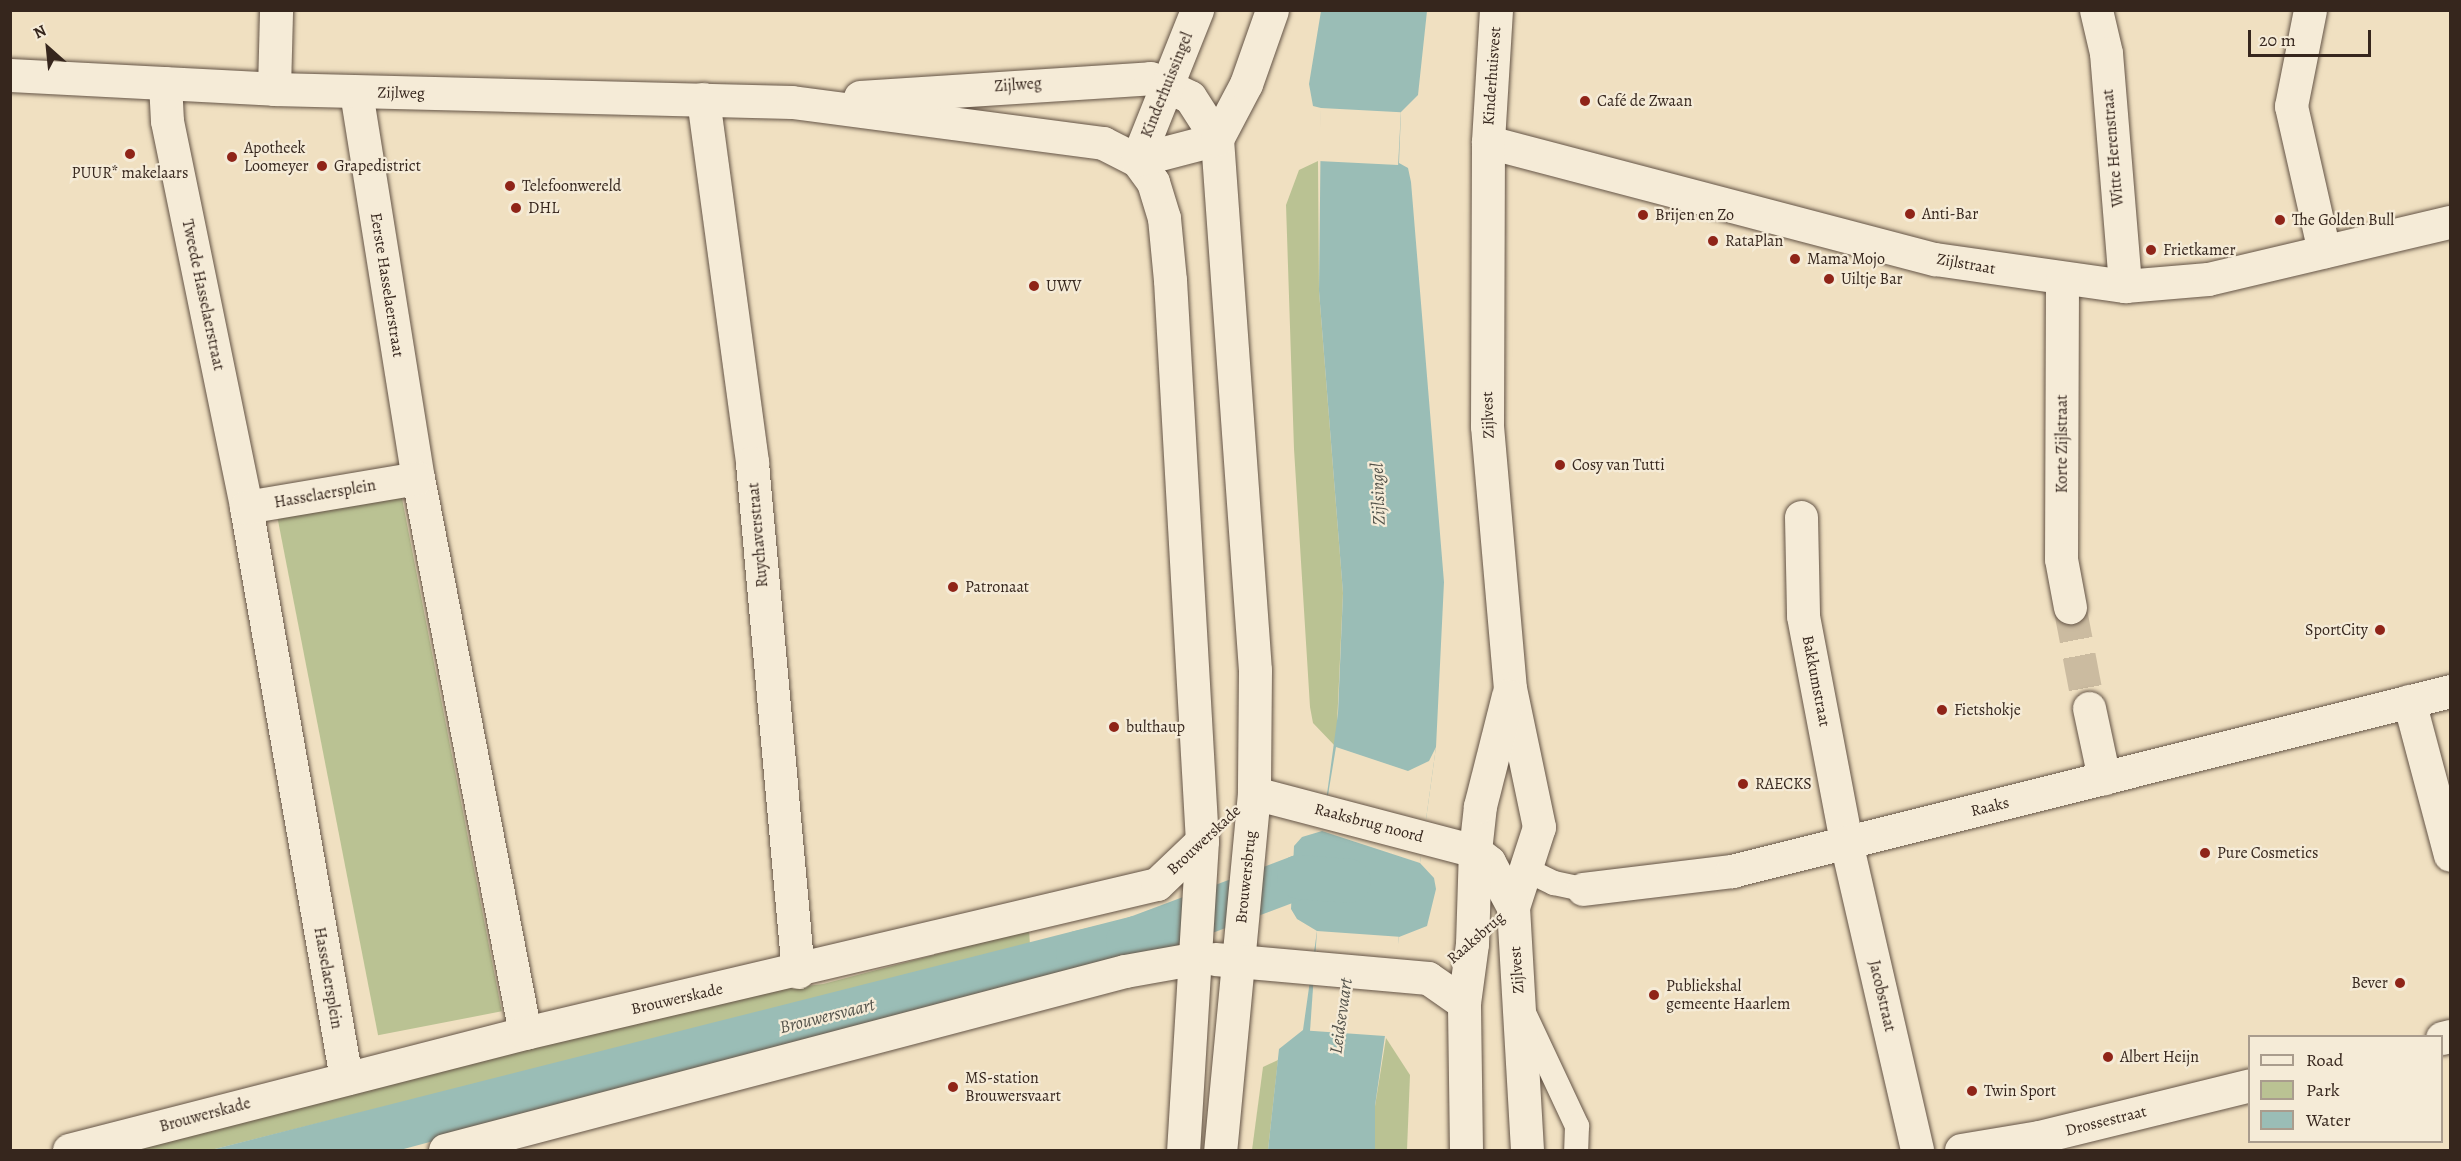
<!DOCTYPE html>
<html>
<head>
<meta charset="utf-8">
<style>
  body { margin:0 }
  #map { position:relative; width:2461px; height:1161px; overflow:hidden; background:#f0e0c1; font-family:Alegreya,serif }
  div>[style] { position:absolute }
  [style*='--x'] { left:calc(var(--x)*1px); top:calc(var(--y)*1px); width:calc(var(--w)*1px); rotate:calc(var(--a)*1deg) }
  .green>* { inset:0; background:#bac293; transform-origin:0 0 }
  .water>* { inset:0; background:#9abdb6 }
  .pier>* { inset:0; background:#f0e0c1; transform-origin:0 0 }
  .canal>* { height:44px; margin:-22px; padding:0 22px; transform-origin:22px; border-radius:22px; background:#9abdb6 }
  .street-tunnel>* { height:33px; margin-top:-16.5px; transform-origin:0; background:repeating-linear-gradient(90deg,#cbbba0 0 33px,transparent 0 49px) }
  .roads { filter:drop-shadow(0 0 2px #645446) drop-shadow(0 0 2px #645446) }
  .lane>* { height:24px; margin:-12px; padding:0 12px; transform-origin:12px; border-radius:12px; background:#f5ebd7 }
  .street>* { height:33px; margin:-16.5px; padding:0 16.5px; transform-origin:16.5px; border-radius:16.5px; background:#f5ebd7 }
  .secondary>* { height:33px; margin:-16.5px; padding:0 16.5px; transform-origin:16.5px; border-radius:16.5px; background:#f5ebd7 }
  .dots>* { width:16px; height:16px; translate:-50% -50%; box-sizing:border-box; border:3px solid #f5ebd7; border-radius:50% }
  span { translate:-50% -50%; white-space:nowrap; text-align:center; line-height:1.15; -webkit-text-stroke:4.5px #f5ebd7; paint-order:stroke }
  .street-label { font-size:16px; color:#36261d }
  .poi-label { font-size:16px; color:#36261d }
  .left { translate:0 -50%; text-align:left }
  .right { translate:-100% -50%; text-align:right }
  .water-label { font-size:18px; color:#54534b; font-style:italic }
  .frame { position:absolute; inset:0; border:12px solid #36261d; pointer-events:none }
  .legend { position:absolute; left:2248px; top:1035px; width:195px; height:108px; box-sizing:border-box; background:#f5ebd7; border:2px solid #a99c8d; margin:0; padding:8px 10px; list-style:none; font-size:18px; color:#36261d }
  .legend li { display:flex; align-items:center; gap:12px; height:30px }
  .legend b { width:30px; border:2px solid #a99c8d }
  .north { position:absolute; left:18px; top:18px; width:60px; height:60px; -webkit-text-stroke:4px #f5ebd7; paint-order:stroke; rotate:333deg; font-size:16px; font-weight:700; line-height:24px; text-align:center; color:#36261d }
  .north::after { content:''; display:block; margin:auto; width:21px; height:27px; background:#36261d; clip-path:polygon(50% 0,100% 100%,50% 72%,0 100%) }
  .scale { position:absolute; left:2248px; top:30px; width:123px; height:27px; box-sizing:border-box; border:3px solid #36261d; border-top:0; padding-left:8px; font-size:18px; line-height:21px; white-space:nowrap; color:#36261d; -webkit-text-stroke:4px #f5ebd7; paint-order:stroke }
</style>
</head>
<body>
<div id="map">
  <div class="green">
    <div style="clip-path:polygon(1318px 161px,1319px 291px,1343px 593px,1336px 747px,1313px 723px,1310px 707px,1294px 449px,1286px 205px,1299px 170px)"></div>
    <div style="left:401px;top:493px;width:528px;height:126px;rotate:79deg"></div>
    <div style="clip-path:polygon(1029px 930px,1030px 945px,211px 1150px,116px 1150px,526px 1046px,773px 990px,823px 984px)"></div>
    <div style="clip-path:polygon(1386px 1038px,1410px 1075px,1407px 1150px,1375px 1150px,1375px 1106px)"></div>
    <div style="clip-path:polygon(1278px 1060px,1268px 1150px,1252px 1150px,1263px 1067px)"></div>
  </div>
  <div class="water">
    <div style="clip-path:polygon(1321px 11px,1427px 11px,1418px 95px,1401px 112px,1399px 163px,1408px 168px,1411px 182px,1444px 582px,1436px 747px,1420px 863px,1434px 878px,1436px 889px,1427px 926px,1399px 937px,1375px 1106px,1375px 1150px,1268px 1150px,1279px 1049px,1303px 1030px,1317px 931px,1297px 919px,1291px 909px,1294px 846px,1302px 837px,1322px 831px,1338px 713px,1343px 593px,1319px 291px,1321px 108px,1313px 106px,1309px 84px)"></div>
    <div style="clip-path:polygon(1133px 916px,1135px 953px,400px 1150px,211px 1150px)"></div>
  </div>
  <div class="pier">
    <div style="left:1321px;top:108px;width:80px;height:53px;rotate:3deg"></div>
    <div style="clip-path:polygon(1336px 747px,1408px 771px,1429px 761px,1436px 747px,1420px 863px,1322px 831px)"></div>
    <div style="left:1317px;top:931px;width:82px;height:100px;rotate:4deg"></div>
  </div>
  <div class="canal">
    <div style="--x:1078;--y:953;--w:51;--a:-13.5"></div>
    <div style="--x:1128;--y:941;--w:183;--a:-20.5"></div>
    <div style="--x:1299;--y:877;--w:50;--a:4.6"></div>
  </div>
  <div class="street-tunnel">
    <div style="--x:2070;--y:607;--w:103;--a:79.3"></div>
  </div>
  <div class="roads">
    <div class="lane">
      <div style="--x:1527;--y:870;--w:30;--a:26"></div>
      <div style="--x:1554;--y:883;--w:30;--a:12"></div>
      <div style="--x:1525;--y:1015;--w:123;--a:64.9"></div>
      <div style="--x:1577;--y:1126;--w:24;--a:92"></div>
    </div>
    <div class="street">
      <div style="--x:2096;--y:10;--w:44;--a:76.9"></div>
      <div style="--x:2106;--y:53;--w:234;--a:85.3"></div>
      <div style="--x:2310;--y:10;--w:98;--a:101.2"></div>
      <div style="--x:2291;--y:106;--w:149;--a:77.2"></div>
      <div style="--x:165;--y:83;--w:38;--a:87"></div>
      <div style="--x:167;--y:121;--w:394;--a:78.4"></div>
      <div style="--x:246;--y:507;--w:580;--a:80.07"></div>
      <div style="--x:274;--y:89;--w:79;--a:-88.5"></div>
      <div style="--x:356;--y:92;--w:391;--a:80.9"></div>
      <div style="--x:418;--y:478;--w:565;--a:79.09"></div>
      <div style="--x:703;--y:99;--w:367;--a:82.3"></div>
      <div style="--x:752;--y:463;--w:511;--a:84.84"></div>
      <div style="--x:1488;--y:142;--w:462;--a:14.7"></div>
      <div style="--x:1935;--y:259;--w:192;--a:8.1"></div>
      <div style="--x:2125;--y:286;--w:83;--a:-4.8"></div>
      <div style="--x:2208;--y:279;--w:249;--a:-13.3"></div>
      <div style="--x:2062;--y:280;--w:279;--a:90.2"></div>
      <div style="--x:2061;--y:559;--w:49;--a:79.4"></div>
      <div style="--x:246;--y:507;--w:174;--a:-9.6"></div>
      <div style="--x:1801;--y:517;--w:99;--a:88.8"></div>
      <div style="--x:1803;--y:616;--w:230;--a:79.2"></div>
      <div style="--x:1846;--y:842;--w:316;--a:77"></div>
      <div style="--x:2409;--y:701;--w:159;--a:75.1"></div>
      <div style="--x:2089;--y:708;--w:72;--a:77.9"></div>
      <div style="--x:1583;--y:889;--w:150;--a:-6.9"></div>
      <div style="--x:1732;--y:871;--w:740;--a:-14.07"></div>
      <div style="--x:2442;--y:1038;--w:8;--a:-14"></div>
      <div style="--x:69;--y:1150;--w:471;--a:-14.4"></div>
      <div style="--x:525;--y:1033;--w:649;--a:-13.27"></div>
      <div style="--x:1157;--y:884;--w:62;--a:-43.7"></div>
      <div style="--x:445;--y:1150;--w:703;--a:-14.75"></div>
      <div style="--x:1125;--y:971;--w:74;--a:-10.1"></div>
      <div style="--x:1961;--y:1150;--w:79;--a:-9.5"></div>
      <div style="--x:2039;--y:1137;--w:217;--a:-13.8"></div>
    </div>
    <div class="secondary">
      <div style="--x:1496;--y:10;--w:132;--a:93.5"></div>
      <div style="--x:1488;--y:142;--w:284;--a:90.2"></div>
      <div style="--x:1487;--y:426;--w:263;--a:85"></div>
      <div style="--x:1510;--y:688;--w:142;--a:78.2"></div>
      <div style="--x:1539;--y:827;--w:84;--a:108"></div>
      <div style="--x:1513;--y:907;--w:243;--a:86.7"></div>
      <div style="--x:10;--y:75;--w:264;--a:3"></div>
      <div style="--x:274;--y:89;--w:518;--a:1.44"></div>
      <div style="--x:792;--y:102;--w:314;--a:7.5"></div>
      <div style="--x:1103;--y:143;--w:38;--a:27"></div>
      <div style="--x:1137;--y:160;--w:27;--a:54"></div>
      <div style="--x:1153;--y:182;--w:38;--a:73"></div>
      <div style="--x:1164;--y:218;--w:62;--a:84.5"></div>
      <div style="--x:1170;--y:280;--w:562;--a:86.74"></div>
      <div style="--x:1202;--y:841;--w:310;--a:93.5"></div>
      <div style="--x:860;--y:97;--w:291;--a:-3.7"></div>
      <div style="--x:1150;--y:78;--w:44;--a:25.4"></div>
      <div style="--x:1190;--y:97;--w:50;--a:57.3"></div>
      <div style="--x:1217;--y:139;--w:532;--a:85.91"></div>
      <div style="--x:1255;--y:670;--w:123;--a:90.5"></div>
      <div style="--x:1254;--y:793;--w:359;--a:95.4"></div>
      <div style="--x:1137;--y:160;--w:83;--a:-14.7"></div>
      <div style="--x:1217;--y:139;--w:62;--a:-62.2"></div>
      <div style="--x:1246;--y:84;--w:78;--a:-70.6"></div>
      <div style="--x:1137;--y:160;--w:162;--a:-68.2"></div>
      <div style="--x:1254;--y:793;--w:228;--a:14.7"></div>
      <div style="--x:1475;--y:851;--w:18;--a:38"></div>
      <div style="--x:1489;--y:862;--w:51;--a:61.9"></div>
      <div style="--x:1215;--y:959;--w:214;--a:5.1"></div>
      <div style="--x:1428;--y:978;--w:44;--a:34.8"></div>
      <div style="--x:1466;--y:1150;--w:147;--a:-90.8"></div>
      <div style="--x:1464;--y:1003;--w:60;--a:-82.3"></div>
      <div style="--x:1472;--y:944;--w:93;--a:-88.2"></div>
      <div style="--x:1475;--y:851;--w:45;--a:-83.7"></div>
      <div style="--x:1480;--y:806;--w:114;--a:-75.8"></div>
    </div>
  </div>
  <div class="dots">
    <div style="left:1585px;top:101px;background:#8f2418"></div>
    <div style="left:130px;top:154px;background:#8f2418"></div>
    <div style="left:232px;top:157px;background:#8f2418"></div>
    <div style="left:322px;top:166px;background:#8f2418"></div>
    <div style="left:510px;top:186px;background:#8f2418"></div>
    <div style="left:516px;top:208px;background:#8f2418"></div>
    <div style="left:1910px;top:214px;background:#8f2418"></div>
    <div style="left:1643px;top:215px;background:#8f2418"></div>
    <div style="left:2280px;top:220px;background:#8f2418"></div>
    <div style="left:1713px;top:241px;background:#8f2418"></div>
    <div style="left:2151px;top:250px;background:#8f2418"></div>
    <div style="left:1795px;top:259px;background:#8f2418"></div>
    <div style="left:1829px;top:279px;background:#8f2418"></div>
    <div style="left:1034px;top:286px;background:#8f2418"></div>
    <div style="left:1560px;top:465px;background:#8f2418"></div>
    <div style="left:953px;top:587px;background:#8f2418"></div>
    <div style="left:2380px;top:630px;background:#8f2418"></div>
    <div style="left:1942px;top:710px;background:#8f2418"></div>
    <div style="left:1114px;top:727px;background:#8f2418"></div>
    <div style="left:1743px;top:784px;background:#8f2418"></div>
    <div style="left:2205px;top:853px;background:#8f2418"></div>
    <div style="left:2400px;top:983px;background:#8f2418"></div>
    <div style="left:1654px;top:995px;background:#8f2418"></div>
    <div style="left:2108px;top:1057px;background:#8f2418"></div>
    <div style="left:953px;top:1087px;background:#8f2418"></div>
    <div style="left:1972px;top:1091px;background:#8f2418"></div>
  </div>
  <div class="street-label">
    <span style="left:1492px;top:76px;rotate:-86deg">Kinderhuisvest</span>
    <span style="left:1018px;top:85px;rotate:-4deg">Zijlweg</span>
    <span style="left:1167px;top:85px;rotate:-68deg">Kinderhuissingel</span>
    <span style="left:401px;top:93px;rotate:1deg">Zijlweg</span>
    <span style="left:2113px;top:148px;rotate:-95deg">Witte Herenstraat</span>
    <span style="left:1966px;top:264px;rotate:10deg">Zijlstraat</span>
    <span style="left:387px;top:285px;rotate:81deg">Eerste Hasselaerstraat</span>
    <span style="left:203px;top:295px;rotate:78deg">Tweede Hasselaerstraat</span>
    <span style="left:1488px;top:415px;rotate:-92deg">Zijlvest</span>
    <span style="left:2062px;top:444px;rotate:-90deg">Korte Zijlstraat</span>
    <span style="left:325px;top:494px;rotate:-10deg">Hasselaersplein</span>
    <span style="left:758px;top:535px;rotate:-95deg">Ruychaverstraat</span>
    <span style="left:1816px;top:681px;rotate:79deg">Bakkumstraat</span>
    <span style="left:1990px;top:807px;rotate:-14deg">Raaks</span>
    <span style="left:1369px;top:823px;rotate:15deg">Raaksbrug noord</span>
    <span style="left:1204px;top:840px;rotate:-43deg">Brouwerskade</span>
    <span style="left:1246px;top:877px;rotate:-84deg">Brouwersbrug</span>
    <span style="left:1476px;top:938px;rotate:-41deg">Raaksbrug</span>
    <span style="left:1517px;top:970px;rotate:-94deg">Zijlvest</span>
    <span style="left:328px;top:978px;rotate:80deg">Hasselaersplein</span>
    <span style="left:1882px;top:996px;rotate:77deg">Jacobstraat</span>
    <span style="left:677px;top:999px;rotate:-13deg">Brouwerskade</span>
    <span style="left:205px;top:1115px;rotate:-15deg">Brouwerskade</span>
    <span style="left:2106px;top:1121px;rotate:-14deg">Drossestraat</span>
  </div>
  <div class="poi-label">
    <span class="left" style="left:1597px;top:101px">Café de Zwaan</span>
    <span class="left" style="left:244px;top:157px">Apotheek<br>Loomeyer</span>
    <span class="left" style="left:334px;top:166px">Grapedistrict</span>
    <span style="left:130px;top:173px">PUUR* makelaars</span>
    <span class="left" style="left:522px;top:186px">Telefoonwereld</span>
    <span class="left" style="left:528px;top:208px">DHL</span>
    <span class="left" style="left:1922px;top:214px">Anti-Bar</span>
    <span class="left" style="left:1655px;top:215px">Brijen en Zo</span>
    <span class="left" style="left:2292px;top:220px">The Golden Bull</span>
    <span class="left" style="left:1725px;top:241px">RataPlan</span>
    <span class="left" style="left:2163px;top:250px">Frietkamer</span>
    <span class="left" style="left:1807px;top:259px">Mama Mojo</span>
    <span class="left" style="left:1841px;top:279px">Uiltje Bar</span>
    <span class="left" style="left:1046px;top:286px">UWV</span>
    <span class="left" style="left:1572px;top:465px">Cosy van Tutti</span>
    <span class="left" style="left:965px;top:587px">Patronaat</span>
    <span class="right" style="left:2368px;top:630px">SportCity</span>
    <span class="left" style="left:1954px;top:710px">Fietshokje</span>
    <span class="left" style="left:1126px;top:727px">bulthaup</span>
    <span class="left" style="left:1755px;top:784px">RAECKS</span>
    <span class="left" style="left:2217px;top:853px">Pure Cosmetics</span>
    <span class="right" style="left:2388px;top:983px">Bever</span>
    <span class="left" style="left:1666px;top:995px">Publiekshal<br>gemeente Haarlem</span>
    <span class="left" style="left:2120px;top:1057px">Albert Heijn</span>
    <span class="left" style="left:965px;top:1087px">MS-station<br>Brouwersvaart</span>
    <span class="left" style="left:1984px;top:1091px">Twin Sport</span>
  </div>
  <div class="water-label">
    <span style="left:1378px;top:494px;rotate:-92deg">Zijlsingel</span>
    <span style="left:827px;top:1016px;rotate:-14deg">Brouwersvaart</span>
    <span style="left:1341px;top:1016px;rotate:-82deg">Leidsevaart</span>
  </div>
  <div class="frame"></div>
  <ul class="legend">
  <li><b style="height:8px;background:#f5ebd7"></b>Road</li>
  <li><b style="height:16px;background:#bac293"></b>Park</li>
  <li><b style="height:16px;background:#9abdb6"></b>Water</li>
  </ul>
  <div class="north">N</div>
  <div class="scale">20 m</div>
</div>
</body>
</html>
